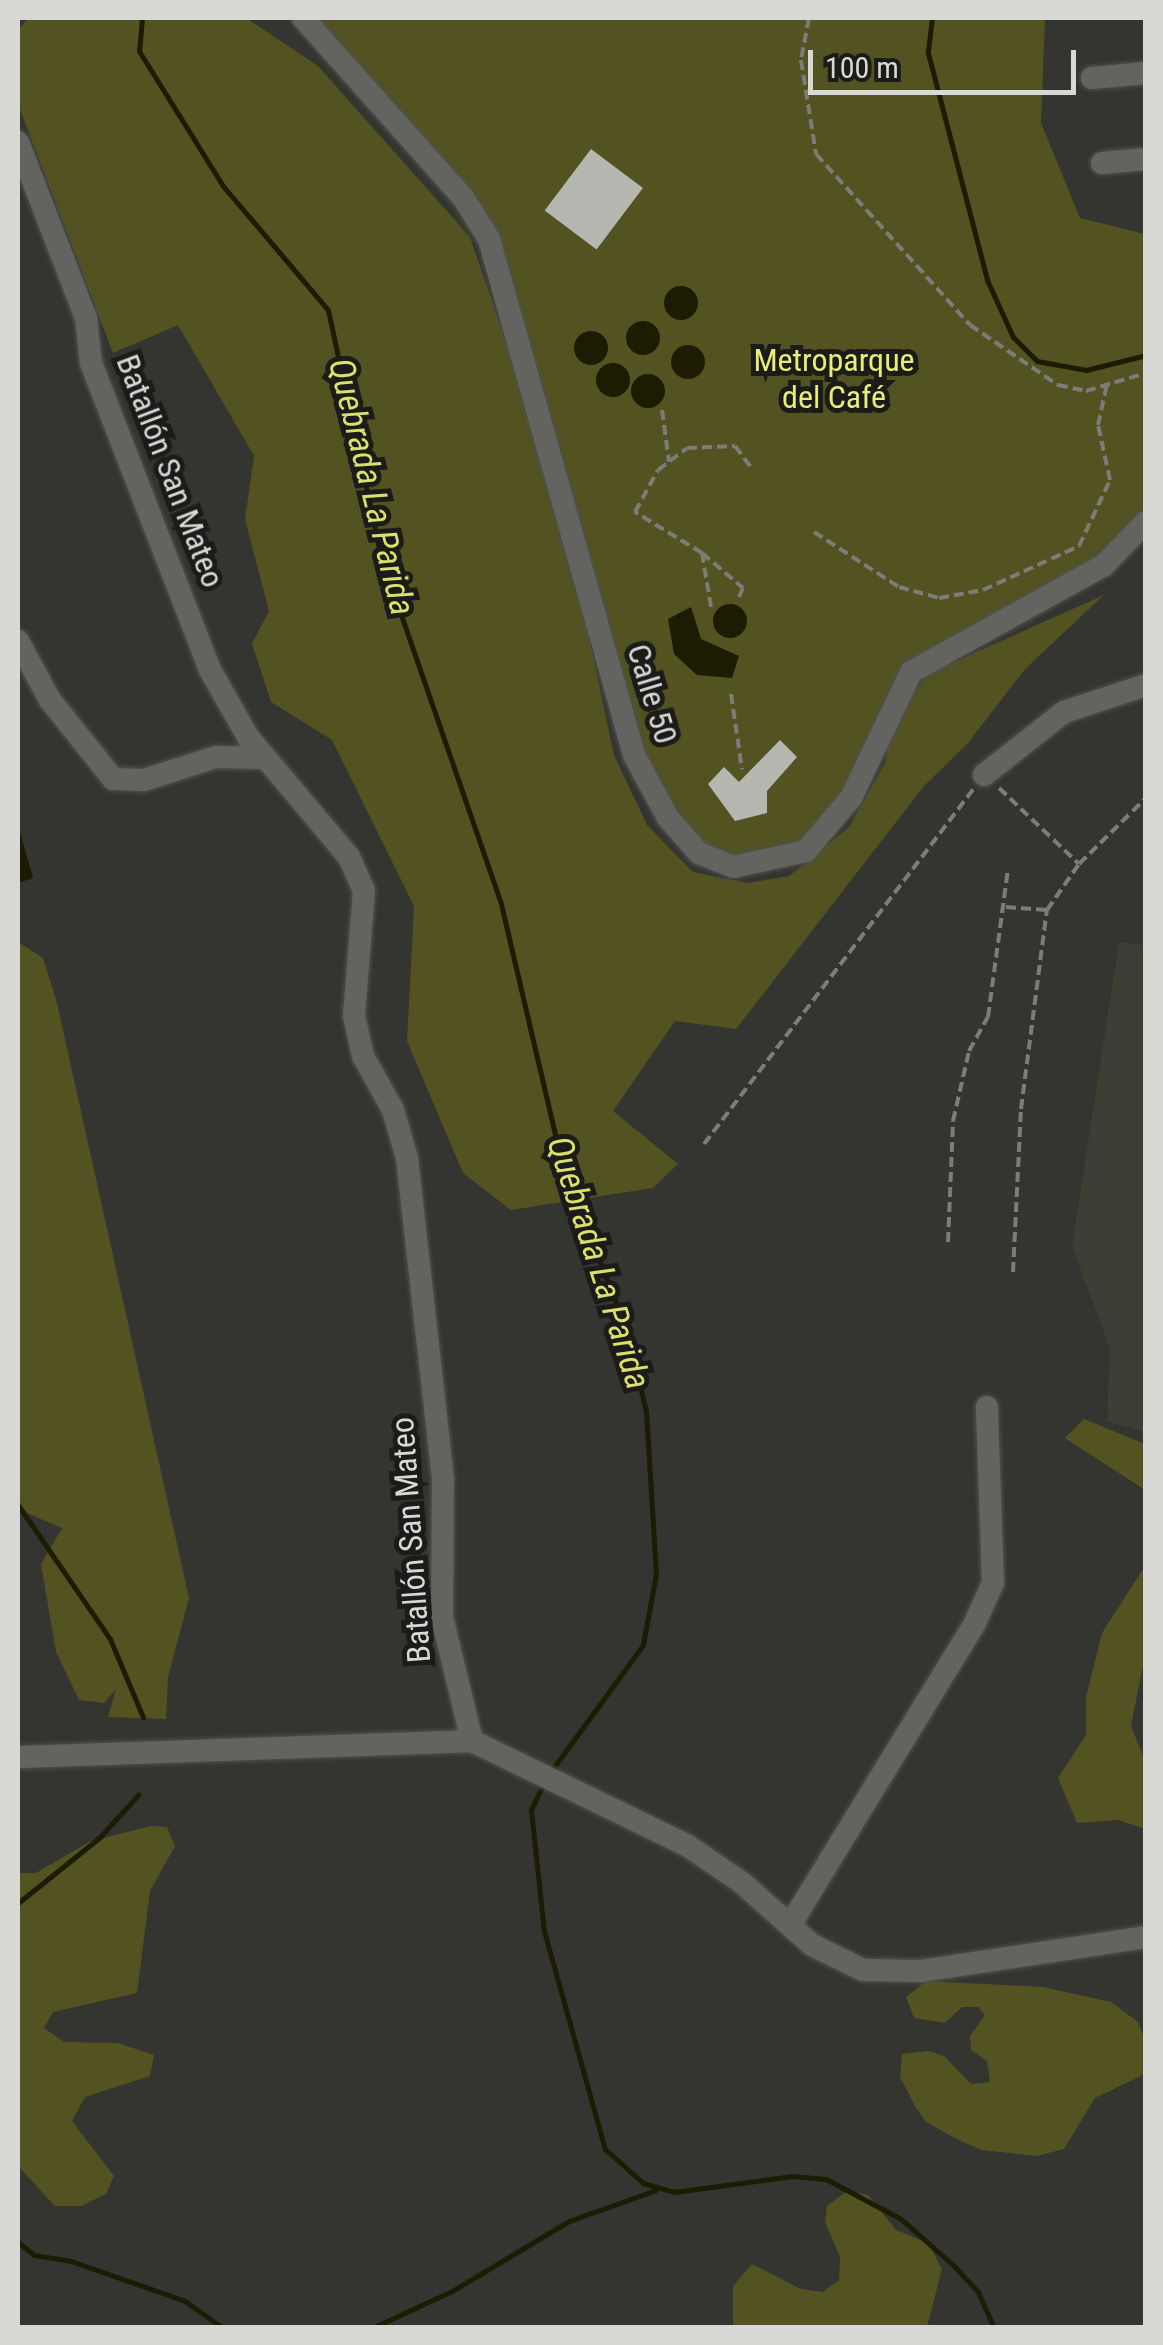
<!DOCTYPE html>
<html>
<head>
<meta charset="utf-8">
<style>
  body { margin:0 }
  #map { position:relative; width:1163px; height:2345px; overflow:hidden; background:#343430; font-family:"Roboto Condensed",sans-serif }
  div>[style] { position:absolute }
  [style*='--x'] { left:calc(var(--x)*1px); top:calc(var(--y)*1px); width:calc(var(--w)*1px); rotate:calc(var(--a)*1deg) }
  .built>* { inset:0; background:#3e3e34 }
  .green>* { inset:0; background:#525321 }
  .water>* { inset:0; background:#1c1c02 }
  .round { border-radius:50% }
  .stream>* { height:5px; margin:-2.5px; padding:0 2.5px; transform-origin:2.5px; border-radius:2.5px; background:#1c1c02 }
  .building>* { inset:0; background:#b6b7b1; transform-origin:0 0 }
  .path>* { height:4px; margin-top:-2px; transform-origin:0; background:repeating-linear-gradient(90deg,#7c7c78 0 10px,transparent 0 15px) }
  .roads { filter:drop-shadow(0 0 2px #50514d) drop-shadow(0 0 2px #50514d) }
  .minor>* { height:22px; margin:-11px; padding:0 11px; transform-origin:11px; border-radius:11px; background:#63635f }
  span { translate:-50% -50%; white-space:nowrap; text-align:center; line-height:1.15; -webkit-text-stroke:10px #1b1c1a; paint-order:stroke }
  .park-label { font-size:32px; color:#e9ec76 }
  .street-label { font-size:32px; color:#d8d8d5 }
  .water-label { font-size:35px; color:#dcdf69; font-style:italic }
  .frame { position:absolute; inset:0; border:20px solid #d8d8d5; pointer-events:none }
  .scale { position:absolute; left:808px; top:50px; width:268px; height:45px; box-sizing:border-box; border:5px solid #d8d8d5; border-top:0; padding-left:12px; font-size:30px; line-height:35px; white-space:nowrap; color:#d8d8d5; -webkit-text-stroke:8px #1b1c1a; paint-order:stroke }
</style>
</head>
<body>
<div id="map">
  <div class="built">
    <div style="clip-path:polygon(1119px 942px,1145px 945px,1145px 1432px,1107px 1421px,1110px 1348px,1072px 1246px)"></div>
  </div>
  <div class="green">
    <div style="clip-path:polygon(28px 18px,246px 18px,318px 66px,470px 237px,519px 379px,585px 618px,614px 755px,647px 825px,693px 872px,748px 883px,789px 876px,849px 827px,885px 763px,891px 726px,927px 674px,1104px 595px,1025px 669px,968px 743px,924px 786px,736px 1029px,675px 1021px,613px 1111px,678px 1164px,653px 1188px,511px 1210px,463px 1173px,407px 1041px,414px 906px,332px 740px,271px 702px,252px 644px,269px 611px,245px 519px,254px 456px,178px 325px,113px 353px,18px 104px,18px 30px)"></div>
    <div style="clip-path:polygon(303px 18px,1045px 18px,1041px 123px,1080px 218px,1145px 234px,1145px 522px,1104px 565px,911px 672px,851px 798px,781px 861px,699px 853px,634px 754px,489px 239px)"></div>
    <div style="clip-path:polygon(18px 942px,43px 958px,57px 1003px,189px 1598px,168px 1677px,166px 1719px,108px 1717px,116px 1689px,104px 1703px,79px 1700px,56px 1652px,41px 1564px,62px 1528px,18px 1509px)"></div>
    <div style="clip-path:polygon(1084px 1419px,1145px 1444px,1145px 1490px,1065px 1438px)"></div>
    <div style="clip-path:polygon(1145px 1566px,1145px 1655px,1131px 1726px,1145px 1761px,1145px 1829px,1118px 1820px,1077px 1823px,1058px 1778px,1086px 1735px,1086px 1697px,1102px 1633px)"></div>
    <div style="clip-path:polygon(150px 1826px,167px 1827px,175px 1846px,150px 1891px,137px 1993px,53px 2012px,44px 2028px,64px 2042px,118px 2043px,154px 2055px,150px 2076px,85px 2097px,72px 2121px,114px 2176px,106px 2194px,81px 2206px,55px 2206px,18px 2166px,18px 1873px,36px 1873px,89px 1842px)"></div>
    <div style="clip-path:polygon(926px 1981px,1043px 1987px,1111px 2002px,1138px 2022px,1145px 2040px,1143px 2075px,1095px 2098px,1064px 2149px,1037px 2156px,982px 2150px,956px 2139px,925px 2121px,915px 2106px,900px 2077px,902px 2054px,928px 2051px,944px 2056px,971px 2084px,990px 2082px,987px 2061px,971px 2050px,970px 2036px,985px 2015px,978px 2007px,962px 2007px,945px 2023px,914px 2018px,906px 1997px)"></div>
    <div style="clip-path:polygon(847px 2191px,868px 2195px,896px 2230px,928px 2243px,942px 2269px,927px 2327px,733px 2327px,733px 2286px,752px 2264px,801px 2289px,823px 2292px,839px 2280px,840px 2257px,825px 2222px,827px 2206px)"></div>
  </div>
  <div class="water">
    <div class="round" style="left:664px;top:286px;width:34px;height:34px"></div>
    <div class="round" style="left:626px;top:321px;width:34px;height:34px"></div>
    <div class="round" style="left:574px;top:331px;width:34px;height:34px"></div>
    <div class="round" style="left:671px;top:345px;width:34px;height:34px"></div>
    <div class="round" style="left:596px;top:363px;width:34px;height:34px"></div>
    <div class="round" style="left:631px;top:374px;width:34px;height:34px"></div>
    <div class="round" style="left:713px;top:604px;width:34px;height:34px"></div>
    <div style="clip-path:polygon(691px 607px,701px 639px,739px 656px,732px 678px,697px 675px,674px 654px,668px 619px)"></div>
    <div style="clip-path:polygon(19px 828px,33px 878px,18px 883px,18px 829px)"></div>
  </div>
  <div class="stream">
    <div style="--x:142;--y:18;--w:33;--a:95"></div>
    <div style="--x:139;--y:51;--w:159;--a:58.1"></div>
    <div style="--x:223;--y:186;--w:162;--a:49.7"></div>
    <div style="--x:328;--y:310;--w:253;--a:77.9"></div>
    <div style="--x:381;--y:557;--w:367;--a:70.9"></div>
    <div style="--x:501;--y:904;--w:268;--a:76.8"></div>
    <div style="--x:562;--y:1165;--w:175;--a:68.6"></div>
    <div style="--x:626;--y:1328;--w:85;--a:76.5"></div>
    <div style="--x:646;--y:1411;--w:163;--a:86.5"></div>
    <div style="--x:656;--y:1574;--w:72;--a:100.4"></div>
    <div style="--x:643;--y:1645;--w:160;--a:126.1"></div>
    <div style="--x:932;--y:18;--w:35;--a:97"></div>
    <div style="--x:928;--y:53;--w:235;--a:75.4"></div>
    <div style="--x:987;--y:280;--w:63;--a:65.5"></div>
    <div style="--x:1013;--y:337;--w:34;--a:45"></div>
    <div style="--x:1037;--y:361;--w:50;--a:10.4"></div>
    <div style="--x:1086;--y:370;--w:62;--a:-14"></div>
    <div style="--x:18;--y:1505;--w:163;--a:55.5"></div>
    <div style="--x:110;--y:1639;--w:85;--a:67.1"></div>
    <div style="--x:544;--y:1783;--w:30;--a:116"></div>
    <div style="--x:531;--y:1810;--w:122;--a:83.9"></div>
    <div style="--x:544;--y:1931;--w:226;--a:74.4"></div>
    <div style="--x:605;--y:2149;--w:51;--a:41.8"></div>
    <div style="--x:643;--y:2183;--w:32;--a:16"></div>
    <div style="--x:674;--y:2192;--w:119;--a:-7.7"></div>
    <div style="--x:792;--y:2176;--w:34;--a:5"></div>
    <div style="--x:826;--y:2179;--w:85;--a:28.1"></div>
    <div style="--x:901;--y:2219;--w:69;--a:41.5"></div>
    <div style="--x:953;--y:2265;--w:37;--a:47"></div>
    <div style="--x:978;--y:2292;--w:39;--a:66"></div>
    <div style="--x:18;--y:1903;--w:105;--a:-38.8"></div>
    <div style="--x:100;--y:1837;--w:57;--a:-47.9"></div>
    <div style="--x:18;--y:2242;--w:21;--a:39"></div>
    <div style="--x:34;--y:2255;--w:37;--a:9"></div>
    <div style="--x:71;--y:2261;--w:121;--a:19.3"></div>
    <div style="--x:185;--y:2301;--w:47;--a:35.4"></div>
    <div style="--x:372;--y:2328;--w:88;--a:-24.8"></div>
    <div style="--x:452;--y:2291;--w:136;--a:-30.9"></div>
    <div style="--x:569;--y:2221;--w:92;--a:-19.6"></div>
  </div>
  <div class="building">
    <div style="left:591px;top:149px;width:65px;height:77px;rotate:37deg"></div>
    <div style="clip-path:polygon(780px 740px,797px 757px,767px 791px,767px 813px,735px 821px,708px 784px,724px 767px,739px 782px)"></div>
  </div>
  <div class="path">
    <div style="--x:809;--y:18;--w:43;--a:100.8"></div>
    <div style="--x:801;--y:60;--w:95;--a:80.9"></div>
    <div style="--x:816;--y:154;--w:230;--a:48"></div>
    <div style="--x:970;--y:325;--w:107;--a:34.3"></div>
    <div style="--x:1058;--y:385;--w:29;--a:12"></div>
    <div style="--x:1086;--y:391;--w:63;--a:-16.7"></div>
    <div style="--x:662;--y:410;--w:52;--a:82.3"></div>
    <div style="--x:814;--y:532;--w:101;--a:32.9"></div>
    <div style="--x:899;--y:587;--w:41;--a:15.4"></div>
    <div style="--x:939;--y:598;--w:45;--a:-10.3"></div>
    <div style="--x:983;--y:590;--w:106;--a:-24.6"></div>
    <div style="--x:1079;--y:546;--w:73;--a:-64.8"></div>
    <div style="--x:1110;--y:480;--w:56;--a:-102.3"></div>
    <div style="--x:1098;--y:425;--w:42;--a:-77.6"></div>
    <div style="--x:702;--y:553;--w:79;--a:-148.5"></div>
    <div style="--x:635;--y:512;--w:48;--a:-61.3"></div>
    <div style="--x:658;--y:470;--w:36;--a:-37"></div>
    <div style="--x:687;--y:448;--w:48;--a:-2.4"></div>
    <div style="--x:735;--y:446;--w:26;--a:53"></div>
    <div style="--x:711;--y:607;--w:55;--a:-99.5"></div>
    <div style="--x:702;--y:553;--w:54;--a:40.5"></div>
    <div style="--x:743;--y:588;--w:12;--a:114"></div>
    <div style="--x:731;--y:694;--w:76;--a:81.7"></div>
    <div style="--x:999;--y:788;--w:110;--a:43.5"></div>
    <div style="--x:1006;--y:907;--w:41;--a:4.2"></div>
    <div style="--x:704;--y:1144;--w:445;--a:-52.8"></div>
    <div style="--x:948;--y:1242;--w:121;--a:-87.6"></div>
    <div style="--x:953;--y:1121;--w:72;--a:-77.1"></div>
    <div style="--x:969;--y:1051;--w:39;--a:-61"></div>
    <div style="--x:988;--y:1017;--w:149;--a:-82.3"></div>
    <div style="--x:1013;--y:1272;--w:163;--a:-87.2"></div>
    <div style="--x:1021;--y:1109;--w:201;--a:-82.6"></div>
    <div style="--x:1047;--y:910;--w:56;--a:-55.2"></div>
    <div style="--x:1079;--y:864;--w:94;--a:-44.6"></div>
  </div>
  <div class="roads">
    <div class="minor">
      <div style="--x:303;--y:18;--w:242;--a:48.3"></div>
      <div style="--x:464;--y:199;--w:47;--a:58"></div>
      <div style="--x:489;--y:239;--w:536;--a:74.3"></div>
      <div style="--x:634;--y:755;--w:72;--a:61.6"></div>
      <div style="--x:668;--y:818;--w:47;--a:48.5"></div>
      <div style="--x:699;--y:853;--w:37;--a:22"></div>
      <div style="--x:733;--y:867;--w:75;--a:-12.4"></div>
      <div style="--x:806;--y:851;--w:70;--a:-49.7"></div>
      <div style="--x:851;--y:798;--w:140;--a:-64.5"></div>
      <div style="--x:911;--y:672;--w:221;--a:-29"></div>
      <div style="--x:1104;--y:565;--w:60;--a:-45.7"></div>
      <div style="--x:1092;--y:78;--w:54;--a:-5.3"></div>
      <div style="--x:18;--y:142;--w:189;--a:68.9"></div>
      <div style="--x:86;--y:318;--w:45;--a:83.7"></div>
      <div style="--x:91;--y:363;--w:327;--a:68.8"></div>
      <div style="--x:209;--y:668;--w:79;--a:60.5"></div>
      <div style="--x:248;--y:737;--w:157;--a:49.9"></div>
      <div style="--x:349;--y:857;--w:37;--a:66"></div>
      <div style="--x:364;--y:891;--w:125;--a:94.6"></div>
      <div style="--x:354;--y:1016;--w:41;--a:77.3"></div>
      <div style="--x:363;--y:1056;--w:62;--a:60.9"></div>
      <div style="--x:393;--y:1110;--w:50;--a:73.7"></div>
      <div style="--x:407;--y:1158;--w:323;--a:83.6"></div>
      <div style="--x:443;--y:1479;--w:138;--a:90.4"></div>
      <div style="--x:442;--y:1617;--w:128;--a:76.4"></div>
      <div style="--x:1102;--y:163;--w:44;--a:-5.2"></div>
      <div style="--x:18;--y:641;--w:67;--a:61.5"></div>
      <div style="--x:50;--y:700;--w:101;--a:51.4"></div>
      <div style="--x:113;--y:779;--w:31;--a:2"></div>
      <div style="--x:144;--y:780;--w:76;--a:-17.7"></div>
      <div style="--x:216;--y:757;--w:49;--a:1.2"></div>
      <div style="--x:984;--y:775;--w:102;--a:-38.2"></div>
      <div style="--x:1064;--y:712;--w:86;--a:-18.2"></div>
      <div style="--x:18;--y:1757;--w:454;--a:-2"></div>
      <div style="--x:472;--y:1741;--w:240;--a:25.9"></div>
      <div style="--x:688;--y:1846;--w:64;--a:34.2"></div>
      <div style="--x:741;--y:1882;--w:95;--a:41.6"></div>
      <div style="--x:812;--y:1945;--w:57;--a:26.1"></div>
      <div style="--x:863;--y:1970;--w:58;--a:1"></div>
      <div style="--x:921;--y:1971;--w:228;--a:-8.6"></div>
      <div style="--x:790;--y:1925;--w:352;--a:-58.5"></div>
      <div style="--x:974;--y:1625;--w:46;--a:-65.7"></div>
      <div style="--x:993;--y:1583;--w:176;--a:-92"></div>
    </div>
  </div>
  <div class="park-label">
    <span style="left:834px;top:379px">Metroparque<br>del Café</span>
  </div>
  <div class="street-label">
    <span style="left:170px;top:471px;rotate:69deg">Batallón San Mateo</span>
    <span style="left:652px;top:694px;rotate:73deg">Calle 50</span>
    <span style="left:411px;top:1540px;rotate:-94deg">Batallón San Mateo</span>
  </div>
  <div class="water-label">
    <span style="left:371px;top:487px;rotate:76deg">Quebrada La Parida</span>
    <span style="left:598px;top:1263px;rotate:72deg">Quebrada La Parida</span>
  </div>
  <div class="frame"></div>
  <div class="scale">100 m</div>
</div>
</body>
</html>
